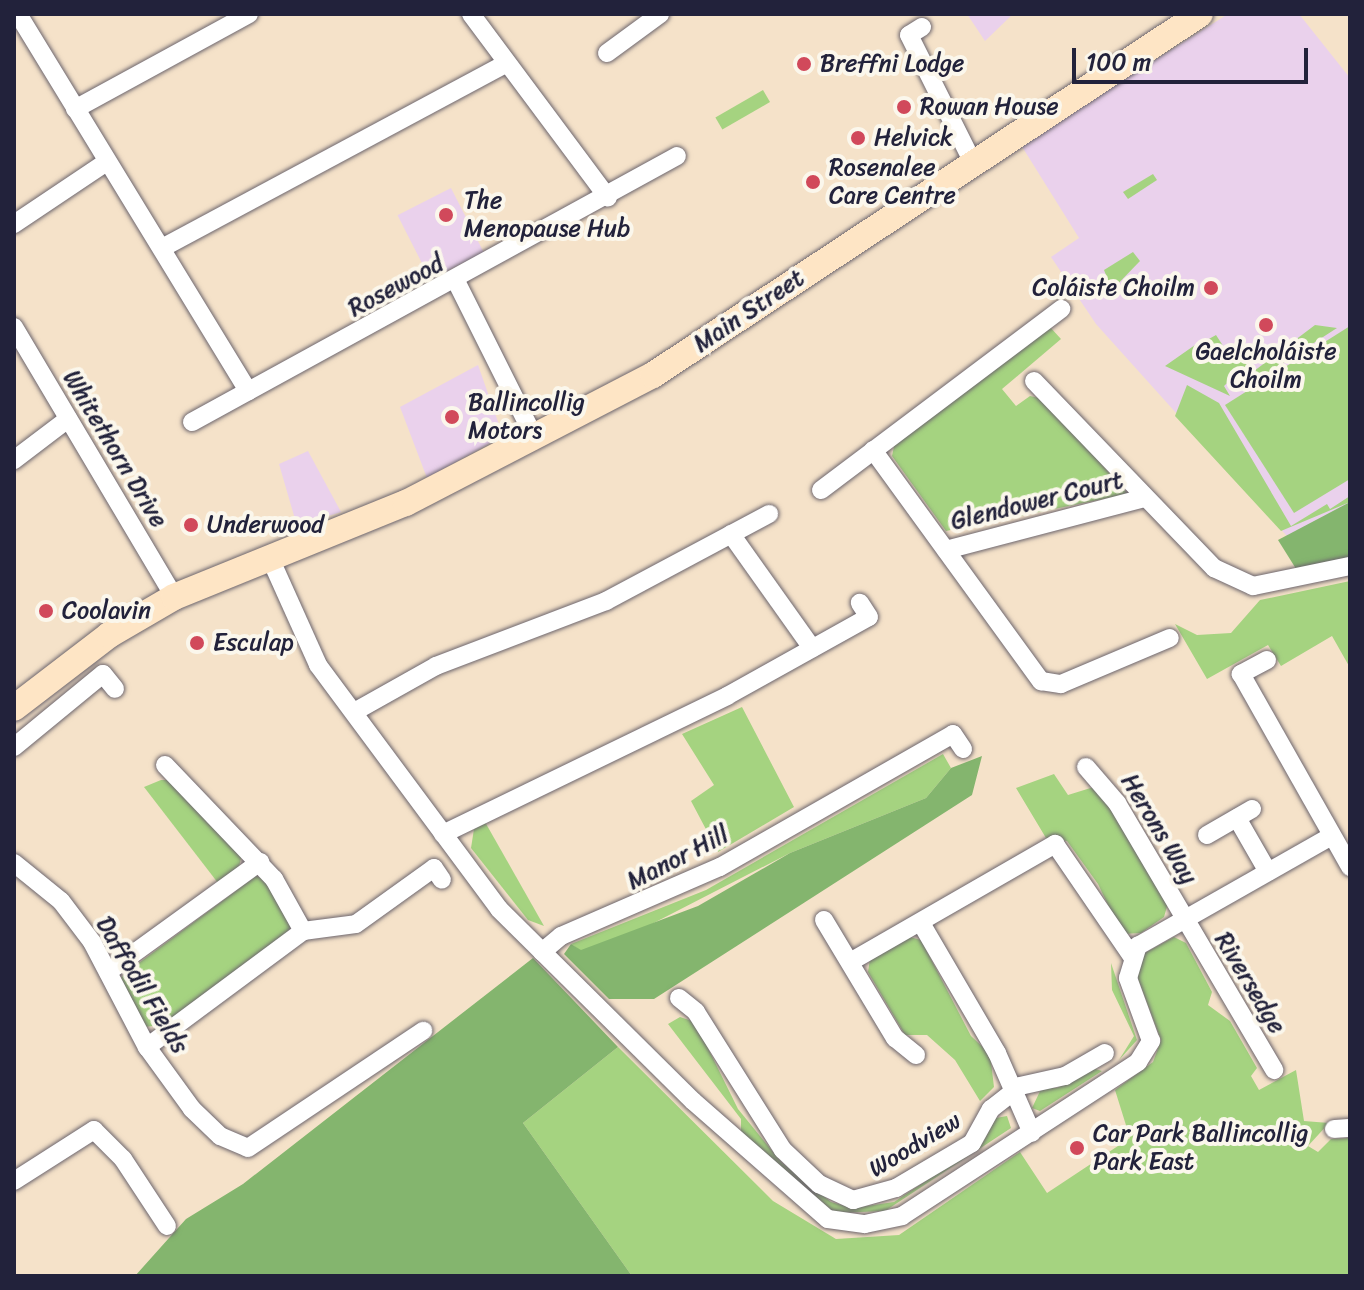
<!DOCTYPE html>
<html>
<head>
<meta charset="utf-8">
<style>
  body { margin:0 }
  #map { position:relative; width:1364px; height:1290px; overflow:hidden; background:#f5e2c9; font-family:Sriracha,sans-serif }
  div>[style] { position:absolute }
  [style*='--x'] { left:calc(var(--x)*1px); top:calc(var(--y)*1px); width:calc(var(--w)*1px); rotate:calc(var(--a)*1deg) }
  .built>* { inset:0; background:#ead1ec; transform-origin:0 0 }
  .green>* { inset:0; background:#a5d380; transform-origin:0 0 }
  .forest>* { inset:0; background:#84b56e }
  .roads { filter:drop-shadow(0 0 2px #6c656d) drop-shadow(0 0 2px #6c656d) }
  .street>* { height:18px; margin:-9px; padding:0 9px; transform-origin:9px; border-radius:9px; background:#fff }
  .secondary>* { height:26px; margin:-13px; padding:0 13px; transform-origin:13px; border-radius:13px; background:#fee5c5 }
  .dots>* { width:22px; height:22px; translate:-50% -50%; box-sizing:border-box; border:4px solid #fbf7ec; border-radius:50% }
  span { translate:-50% -50%; white-space:nowrap; text-align:center; line-height:1.15; -webkit-text-stroke:8px #fbf7ec; paint-order:stroke }
  .poi-label { font-size:24px; color:#22223b }
  .left { translate:0 -50%; text-align:left }
  .right { translate:-100% -50%; text-align:right }
  .street-label { font-size:24px; color:#22223b }
  .frame { position:absolute; inset:0; border:16px solid #22223b; pointer-events:none }
  .scale { position:absolute; left:1072px; top:48px; width:236px; height:36px; box-sizing:border-box; border:4px solid #22223b; border-top:0; padding-left:10px; font-size:24px; line-height:28px; white-space:nowrap; color:#22223b; -webkit-text-stroke:6px #fbf7ec; paint-order:stroke }
</style>
</head>
<body>
<div id="map">
  <div class="built">
    <div style="clip-path:polygon(967px 14px,1013px 14px,985px 41px)"></div>
    <div style="clip-path:polygon(1228px 14px,1299px 14px,1350px 78px,1350px 522px,1294px 544px,1096px 324px,1051px 257px,1079px 238px,1021px 145px)"></div>
    <div style="left:451px;top:188px;width:72px;height:60px;rotate:63deg"></div>
    <div style="clip-path:polygon(478px 365px,503px 436px,427px 478px,400px 407px)"></div>
    <div style="clip-path:polygon(308px 451px,341px 512px,297px 526px,279px 464px)"></div>
  </div>
  <div class="green">
    <div style="left:763px;top:90px;width:14px;height:55px;rotate:60deg"></div>
    <div style="clip-path:polygon(1153px 174px,1157px 180px,1128px 199px,1123px 192px)"></div>
    <div style="clip-path:polygon(1133px 252px,1140px 261px,1112px 290px,1104px 270px)"></div>
    <div style="clip-path:polygon(1315px 325px,1337px 328px,1244px 388px,1229px 381px,1224px 386px,1230px 396px,1165px 366px,1195px 345px,1209px 361px,1207px 340px,1216px 335px,1233px 361px,1243px 356px,1254px 371px)"></div>
    <div style="clip-path:polygon(1350px 326px,1350px 479px,1294px 513px,1225px 405px)"></div>
    <div style="clip-path:polygon(1050px 327px,1061px 339px,1002px 389px,1016px 406px,1030px 396px,1043px 399px,1128px 494px,946px 531px,892px 456px,895px 442px)"></div>
    <div style="clip-path:polygon(1187px 385px,1219px 403px,1291px 526px,1327px 504px,1330px 509px,1350px 496px,1350px 502px,1281px 531px,1175px 416px)"></div>
    <div style="clip-path:polygon(1350px 581px,1349px 666px,1332px 636px,1281px 666px,1268px 645px,1207px 679px,1175px 624px,1197px 635px,1231px 633px,1260px 600px)"></div>
    <div style="clip-path:polygon(742px 707px,794px 807px,718px 852px,691px 801px,714px 785px,682px 734px)"></div>
    <div style="clip-path:polygon(943px 754px,951px 768px,926px 798px,790px 853px,642px 929px,581px 951px,571px 944px,706px 890px)"></div>
    <div style="clip-path:polygon(1054px 774px,1068px 795px,1097px 786px,1168px 903px,1164px 917px,1141px 933px,1122px 934px,1098px 884px,1067px 841px,1046px 838px,1016px 788px)"></div>
    <div style="clip-path:polygon(161px 780px,173px 780px,242px 853px,239px 867px,218px 883px,144px 787px)"></div>
    <div style="clip-path:polygon(485px 822px,544px 926px,528px 920px,471px 848px,474px 829px)"></div>
    <div style="clip-path:polygon(256px 876px,267px 880px,292px 925px,287px 933px,164px 1025px,143px 1027px,120px 980px,124px 974px)"></div>
    <div style="clip-path:polygon(910px 937px,921px 940px,971px 1036px,990px 1054px,994px 1087px,980px 1101px,955px 1060px,927px 1035px,905px 1035px,868px 972px,870px 959px)"></div>
    <div style="clip-path:polygon(1174px 937px,1186px 943px,1212px 992px,1208px 1005px,1230px 1021px,1257px 1068px,1251px 1076px,1259px 1090px,1296px 1070px,1304px 1121px,1329px 1123px,1308px 1146px,1318px 1152px,1331px 1139px,1350px 1138px,1350px 1276px,632px 1276px,523px 1123px,618px 1047px,773px 1201px,836px 1239px,899px 1235px,1020px 1152px,1047px 1193px,1130px 1138px,1115px 1090px,1153px 1062px,1161px 1040px,1137px 976px,1143px 954px)"></div>
    <div style="clip-path:polygon(1111px 963px,1137px 1040px,1119px 1060px,1134px 1036px,1112px 990px)"></div>
    <div style="clip-path:polygon(680px 1017px,695px 1022px,738px 1109px,782px 1163px,831px 1202px,853px 1208px,894px 1202px,982px 1144px,996px 1118px,1007px 1116px,1011px 1128px,885px 1211px,835px 1213px,741px 1134px,741px 1119px,668px 1024px)"></div>
    <div style="clip-path:polygon(1092px 1068px,1102px 1071px,1040px 1111px,1032px 1108px,1042px 1087px,1057px 1088px)"></div>
  </div>
  <div class="forest">
    <div style="clip-path:polygon(1350px 502px,1350px 559px,1298px 572px,1278px 540px)"></div>
    <div style="clip-path:polygon(982px 756px,972px 795px,654px 999px,609px 999px,564px 954px,571px 944px,581px 950px,698px 906px,790px 853px,926px 798px,951px 768px)"></div>
    <div style="clip-path:polygon(533px 958px,618px 1047px,523px 1123px,632px 1276px,135px 1276px,186px 1219px,243px 1184px)"></div>
  </div>
  <div class="roads">
    <div class="street">
      <div style="--x:18;--y:14;--w:442;--a:58.6"></div>
      <div style="--x:471;--y:14;--w:229;--a:53.3"></div>
      <div style="--x:922;--y:27;--w:15;--a:148"></div>
      <div style="--x:909;--y:35;--w:139;--a:63.4"></div>
      <div style="--x:607;--y:53;--w:66;--a:-36.3"></div>
      <div style="--x:75;--y:109;--w:198;--a:-28.6"></div>
      <div style="--x:14;--y:224;--w:110;--a:-33.8"></div>
      <div style="--x:162;--y:248;--w:391;--a:-28.2"></div>
      <div style="--x:456;--y:281;--w:177;--a:63.4"></div>
      <div style="--x:14;--y:327;--w:314;--a:59.3"></div>
      <div style="--x:1034;--y:381;--w:260;--a:46.1"></div>
      <div style="--x:1214;--y:568;--w:43;--a:24.8"></div>
      <div style="--x:1253;--y:586;--w:99;--a:-11.7"></div>
      <div style="--x:192;--y:422;--w:553;--a:-28.74"></div>
      <div style="--x:873;--y:450;--w:286;--a:54"></div>
      <div style="--x:1041;--y:681;--w:20;--a:9"></div>
      <div style="--x:1061;--y:684;--w:118;--a:-22.9"></div>
      <div style="--x:14;--y:460;--w:68;--a:-37.2"></div>
      <div style="--x:821;--y:490;--w:301;--a:-37"></div>
      <div style="--x:731;--y:534;--w:140;--a:54.6"></div>
      <div style="--x:946;--y:550;--w:202;--a:-14.7"></div>
      <div style="--x:270;--y:558;--w:117;--a:65.8"></div>
      <div style="--x:318;--y:665;--w:304;--a:53.4"></div>
      <div style="--x:499;--y:909;--w:273;--a:44.7"></div>
      <div style="--x:693;--y:1101;--w:179;--a:41.2"></div>
      <div style="--x:828;--y:1219;--w:37;--a:8"></div>
      <div style="--x:865;--y:1224;--w:38;--a:-12"></div>
      <div style="--x:902;--y:1216;--w:282;--a:-33.1"></div>
      <div style="--x:1138;--y:1062;--w:25;--a:-58"></div>
      <div style="--x:1151;--y:1041;--w:67;--a:-110.1"></div>
      <div style="--x:1128;--y:978;--w:34;--a:-73"></div>
      <div style="--x:1138;--y:946;--w:223;--a:-29.6"></div>
      <div style="--x:1267;--y:660;--w:30;--a:152"></div>
      <div style="--x:1241;--y:674;--w:222;--a:60.5"></div>
      <div style="--x:354;--y:712;--w:94;--a:-29.3"></div>
      <div style="--x:436;--y:666;--w:182;--a:-20.9"></div>
      <div style="--x:606;--y:601;--w:185;--a:-28.1"></div>
      <div style="--x:14;--y:747;--w:115;--a:-39.4"></div>
      <div style="--x:103;--y:674;--w:19;--a:51"></div>
      <div style="--x:165;--y:765;--w:158;--a:46.3"></div>
      <div style="--x:274;--y:879;--w:60;--a:60.9"></div>
      <div style="--x:303;--y:931;--w:53;--a:-7.5"></div>
      <div style="--x:356;--y:924;--w:96;--a:-35.7"></div>
      <div style="--x:434;--y:868;--w:14;--a:56"></div>
      <div style="--x:1086;--y:767;--w:48;--a:49.3"></div>
      <div style="--x:1117;--y:803;--w:310;--a:59.5"></div>
      <div style="--x:1237;--y:818;--w:62;--a:60.1"></div>
      <div style="--x:443;--y:834;--w:316;--a:-25.9"></div>
      <div style="--x:727;--y:696;--w:162;--a:-29.1"></div>
      <div style="--x:869;--y:617;--w:17;--a:-123"></div>
      <div style="--x:1207;--y:835;--w:52;--a:-30"></div>
      <div style="--x:14;--y:863;--w:60;--a:39"></div>
      <div style="--x:61;--y:901;--w:51;--a:52.9"></div>
      <div style="--x:92;--y:942;--w:119;--a:62.4"></div>
      <div style="--x:147;--y:1047;--w:77;--a:54"></div>
      <div style="--x:192;--y:1109;--w:39;--a:44"></div>
      <div style="--x:220;--y:1136;--w:30;--a:23"></div>
      <div style="--x:248;--y:1148;--w:211;--a:-33.8"></div>
      <div style="--x:824;--y:920;--w:138;--a:59"></div>
      <div style="--x:895;--y:1038;--w:27;--a:39"></div>
      <div style="--x:921;--y:923;--w:151;--a:59.7"></div>
      <div style="--x:997;--y:1053;--w:87;--a:66.4"></div>
      <div style="--x:542;--y:952;--w:25;--a:-40"></div>
      <div style="--x:561;--y:936;--w:173;--a:-23.5"></div>
      <div style="--x:720;--y:867;--w:268;--a:-29.7"></div>
      <div style="--x:953;--y:734;--w:18;--a:56"></div>
      <div style="--x:850;--y:962;--w:237;--a:-29.9"></div>
      <div style="--x:1055;--y:844;--w:135;--a:55.6"></div>
      <div style="--x:108;--y:972;--w:188;--a:-35.9"></div>
      <div style="--x:679;--y:998;--w:22;--a:39"></div>
      <div style="--x:696;--y:1012;--w:163;--a:57.8"></div>
      <div style="--x:783;--y:1150;--w:50;--a:43.4"></div>
      <div style="--x:819;--y:1184;--w:38;--a:25"></div>
      <div style="--x:853;--y:1200;--w:45;--a:-15.6"></div>
      <div style="--x:896;--y:1188;--w:88;--a:-30.6"></div>
      <div style="--x:972;--y:1143;--w:39;--a:-61"></div>
      <div style="--x:991;--y:1109;--w:37;--a:-38"></div>
      <div style="--x:1020;--y:1086;--w:46;--a:-12.5"></div>
      <div style="--x:1065;--y:1076;--w:46;--a:-29.9"></div>
      <div style="--x:147;--y:1047;--w:194;--a:-36.6"></div>
      <div style="--x:1334;--y:1129;--w:16;--a:-4"></div>
      <div style="--x:14;--y:1181;--w:95;--a:-32.5"></div>
      <div style="--x:94;--y:1130;--w:41;--a:45"></div>
      <div style="--x:123;--y:1159;--w:80;--a:56.7"></div>
    </div>
    <div class="secondary">
      <div style="--x:14;--y:708;--w:120;--a:-37.5"></div>
      <div style="--x:109;--y:635;--w:75;--a:-30.3"></div>
      <div style="--x:174;--y:597;--w:250;--a:-22.1"></div>
      <div style="--x:406;--y:503;--w:278;--a:-27.4"></div>
      <div style="--x:653;--y:375;--w:655;--a:-33.42"></div>
    </div>
  </div>
  <div class="dots">
    <div style="left:804px;top:64px;background:#d1495b"></div>
    <div style="left:904px;top:107px;background:#d1495b"></div>
    <div style="left:858px;top:138px;background:#d1495b"></div>
    <div style="left:813px;top:182px;background:#d1495b"></div>
    <div style="left:446px;top:215px;background:#d1495b"></div>
    <div style="left:1211px;top:288px;background:#d1495b"></div>
    <div style="left:1266px;top:325px;background:#d1495b"></div>
    <div style="left:452px;top:417px;background:#d1495b"></div>
    <div style="left:191px;top:525px;background:#d1495b"></div>
    <div style="left:46px;top:611px;background:#d1495b"></div>
    <div style="left:197px;top:643px;background:#d1495b"></div>
    <div style="left:1077px;top:1148px;background:#d1495b"></div>
  </div>
  <div class="poi-label">
    <span class="left" style="left:820px;top:64px">Breffni Lodge</span>
    <span class="left" style="left:920px;top:107px">Rowan House</span>
    <span class="left" style="left:874px;top:138px">Helvick</span>
    <span class="left" style="left:829px;top:182px">Rosenalee<br>Care Centre</span>
    <span class="left" style="left:464px;top:215px">The<br>Menopause Hub</span>
    <span class="right" style="left:1195px;top:288px">Coláiste Choilm</span>
    <span style="left:1266px;top:366px">Gaelcholáiste<br>Choilm</span>
    <span class="left" style="left:468px;top:417px">Ballincollig<br>Motors</span>
    <span class="left" style="left:207px;top:525px">Underwood</span>
    <span class="left" style="left:62px;top:611px">Coolavin</span>
    <span class="left" style="left:213px;top:643px">Esculap</span>
    <span class="left" style="left:1093px;top:1148px">Car Park Ballincollig<br>Park East</span>
  </div>
  <div class="street-label">
    <span style="left:396px;top:286px;rotate:-28deg">Rosewood</span>
    <span style="left:749px;top:311px;rotate:-34deg">Main Street</span>
    <span style="left:115px;top:449px;rotate:59deg">Whitethorn Drive</span>
    <span style="left:1037px;top:501px;rotate:-14deg">Glendower Court</span>
    <span style="left:1159px;top:829px;rotate:59deg">Herons Way</span>
    <span style="left:678px;top:858px;rotate:-27deg">Manor Hill</span>
    <span style="left:1250px;top:983px;rotate:59deg">Riversedge</span>
    <span style="left:142px;top:985px;rotate:59deg">Daffodil Fields</span>
    <span style="left:915px;top:1145px;rotate:-31deg">Woodview</span>
  </div>
  <div class="frame"></div>
  <div class="scale">100 m</div>
</div>
</body>
</html>
